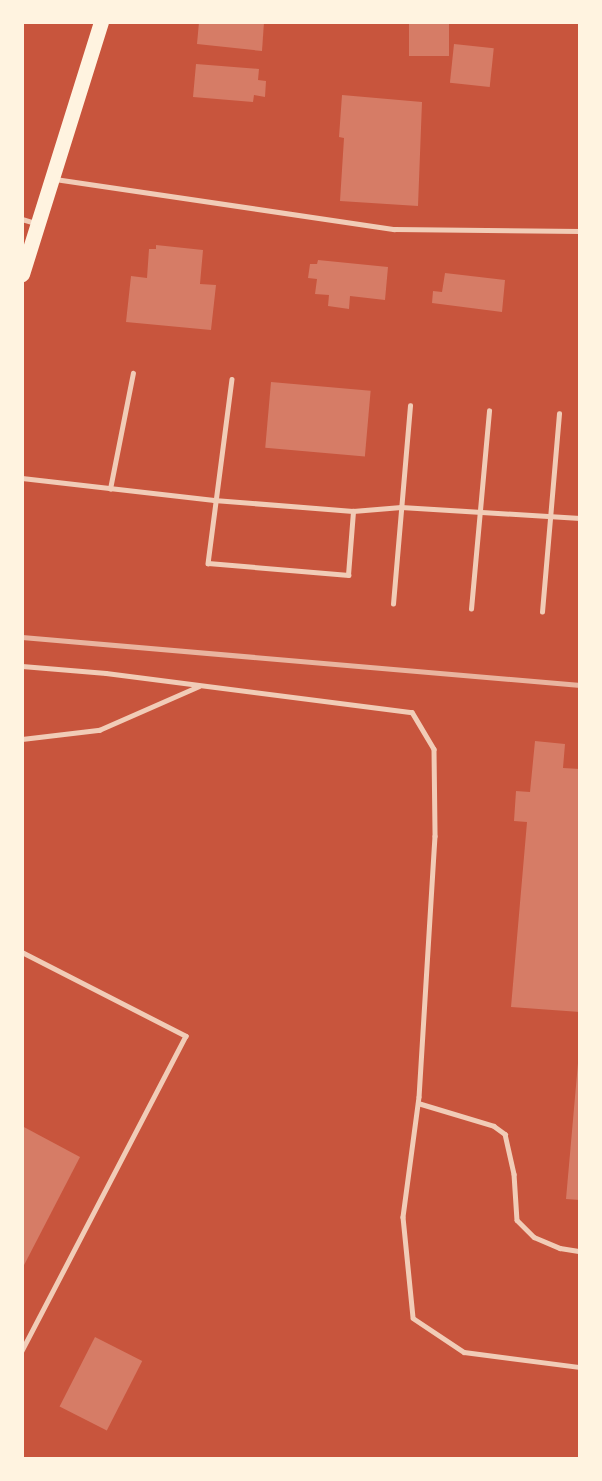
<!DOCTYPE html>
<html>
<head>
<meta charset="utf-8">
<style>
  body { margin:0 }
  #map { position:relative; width:602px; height:1481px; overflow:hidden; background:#c8553d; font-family:"Archivo Narrow",sans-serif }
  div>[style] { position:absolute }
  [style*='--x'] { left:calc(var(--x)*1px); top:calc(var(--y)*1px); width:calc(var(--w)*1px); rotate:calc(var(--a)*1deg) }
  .building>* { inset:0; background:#d67c66; transform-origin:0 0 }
  .service>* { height:4.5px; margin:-2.25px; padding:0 2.25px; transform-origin:2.25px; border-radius:2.25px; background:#f1ccb7 }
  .primary>* { height:15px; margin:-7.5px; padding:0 7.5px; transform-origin:7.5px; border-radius:7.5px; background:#fff3e0 }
  .rail>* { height:4.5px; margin:-2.25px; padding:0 2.25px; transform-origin:2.25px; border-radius:2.25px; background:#e9b49f }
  span { translate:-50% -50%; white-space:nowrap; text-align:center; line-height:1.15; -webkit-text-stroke:6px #fff3e0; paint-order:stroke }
  .frame { position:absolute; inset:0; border:24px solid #fff3e0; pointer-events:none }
</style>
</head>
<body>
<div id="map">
  <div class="building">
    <div style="clip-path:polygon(199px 22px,264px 22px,262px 51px,197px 44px)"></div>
    <div style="left:409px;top:22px;width:40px;height:34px"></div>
    <div style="left:454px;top:44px;width:40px;height:39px;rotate:6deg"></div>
    <div style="clip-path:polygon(196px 64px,259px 69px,258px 80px,266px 81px,265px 97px,254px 95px,253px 102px,193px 97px)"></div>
    <div style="clip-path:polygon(342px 95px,422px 102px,418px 206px,340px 201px,344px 138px,339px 137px)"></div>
    <div style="clip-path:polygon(156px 245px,203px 250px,200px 284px,216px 285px,211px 330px,126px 322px,131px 276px,147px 278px,149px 249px,156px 249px)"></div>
    <div style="clip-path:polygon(318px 260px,388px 267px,385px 300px,350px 296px,349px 309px,328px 306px,329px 295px,315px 294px,317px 279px,308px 278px,310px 264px,317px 264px)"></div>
    <div style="clip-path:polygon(445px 273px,505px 280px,502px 312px,432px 303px,433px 291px,442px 292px)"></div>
    <div style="left:271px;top:382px;width:100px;height:66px;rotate:5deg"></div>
    <div style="clip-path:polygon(535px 741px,565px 744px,563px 768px,580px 769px,580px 1012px,511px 1007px,527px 822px,514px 821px,516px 791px,530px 792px)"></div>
    <div style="clip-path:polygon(578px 1063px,580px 1063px,580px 1200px,566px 1199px)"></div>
    <div style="clip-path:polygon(22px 1126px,80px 1157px,22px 1269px)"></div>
    <div style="left:95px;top:1337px;width:53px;height:78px;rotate:27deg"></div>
  </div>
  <div class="service">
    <div style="--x:55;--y:179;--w:343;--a:8.4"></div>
    <div style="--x:394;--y:229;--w:186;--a:0.6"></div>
    <div style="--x:22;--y:219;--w:14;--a:17"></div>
    <div style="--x:232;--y:379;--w:186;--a:97.4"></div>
    <div style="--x:208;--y:563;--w:141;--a:4.9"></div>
    <div style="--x:348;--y:575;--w:64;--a:-85.5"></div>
    <div style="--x:22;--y:478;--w:193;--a:6.5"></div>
    <div style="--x:214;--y:500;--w:139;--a:4.5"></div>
    <div style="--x:353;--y:511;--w:48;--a:-4.8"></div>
    <div style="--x:401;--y:507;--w:179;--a:3.5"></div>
    <div style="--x:110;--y:489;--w:118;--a:-78.8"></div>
    <div style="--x:393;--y:604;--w:199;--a:-85.1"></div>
    <div style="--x:471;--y:609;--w:199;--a:-84.8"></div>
    <div style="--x:542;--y:612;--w:199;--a:-85.1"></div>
    <div style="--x:22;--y:666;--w:84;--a:4.8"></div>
    <div style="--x:106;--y:673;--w:308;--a:7.3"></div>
    <div style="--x:412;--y:712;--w:43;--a:59.3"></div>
    <div style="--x:434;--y:749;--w:87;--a:89.3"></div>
    <div style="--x:435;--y:836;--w:261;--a:93.5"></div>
    <div style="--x:419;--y:1097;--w:121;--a:97.6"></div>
    <div style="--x:403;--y:1217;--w:101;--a:84.3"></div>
    <div style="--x:413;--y:1318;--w:61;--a:33.7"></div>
    <div style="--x:464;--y:1352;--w:117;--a:7.4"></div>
    <div style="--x:22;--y:739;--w:78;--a:-6.7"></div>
    <div style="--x:99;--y:730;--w:109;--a:-23.7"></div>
    <div style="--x:22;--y:952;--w:184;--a:27.1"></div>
    <div style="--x:186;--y:1036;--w:355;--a:117.5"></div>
    <div style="--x:418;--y:1103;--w:79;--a:16.8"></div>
    <div style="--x:494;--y:1126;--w:14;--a:36"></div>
    <div style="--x:505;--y:1134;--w:41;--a:77.3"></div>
    <div style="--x:514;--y:1174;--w:46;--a:86.3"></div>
    <div style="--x:517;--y:1220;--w:24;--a:45"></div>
    <div style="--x:534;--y:1237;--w:28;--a:23"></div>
    <div style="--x:560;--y:1248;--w:20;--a:9"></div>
  </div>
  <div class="primary">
    <div style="--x:22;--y:274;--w:264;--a:-72.6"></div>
  </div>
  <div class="rail">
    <div style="--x:22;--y:637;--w:560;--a:4.92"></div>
  </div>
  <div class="frame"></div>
</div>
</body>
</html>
